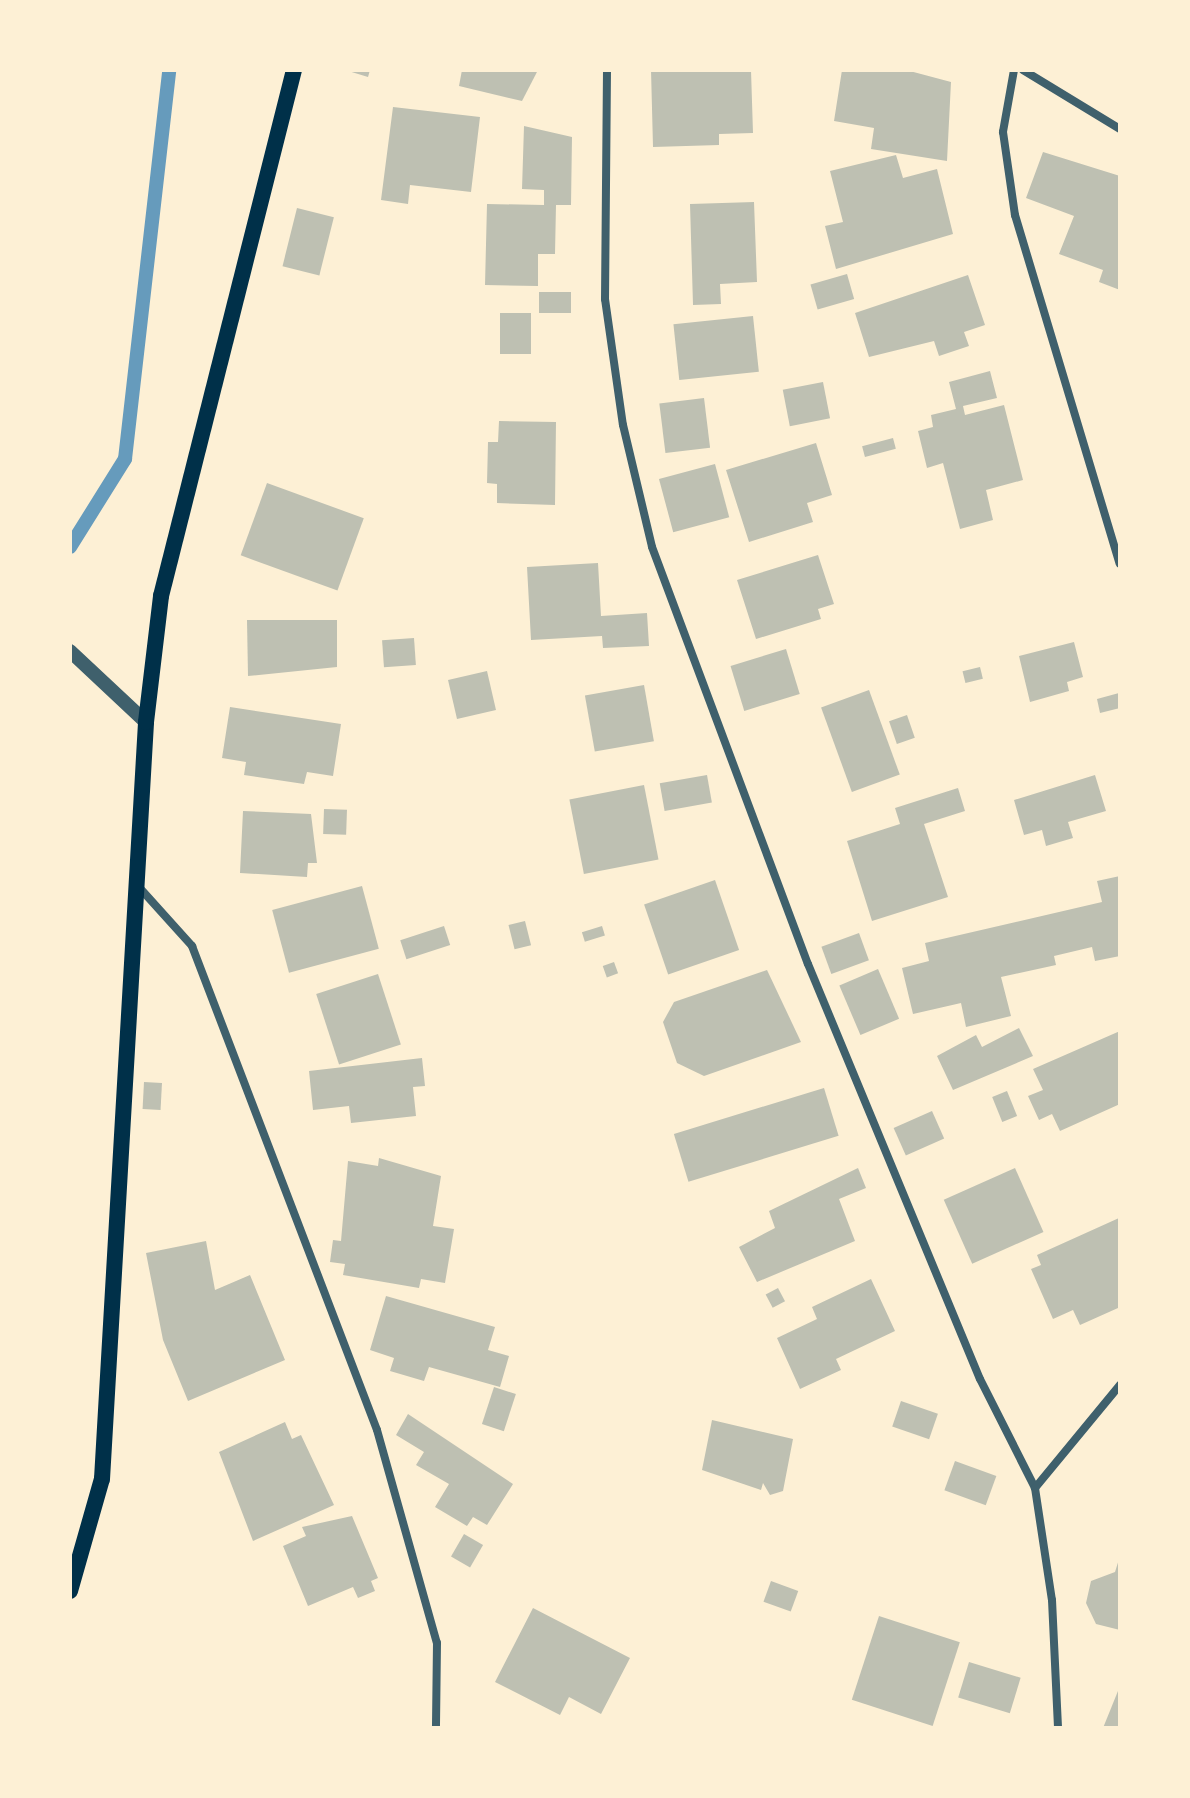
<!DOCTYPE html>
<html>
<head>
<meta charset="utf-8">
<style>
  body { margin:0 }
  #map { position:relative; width:1190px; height:1798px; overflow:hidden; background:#fdf0d5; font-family:"DM Sans",sans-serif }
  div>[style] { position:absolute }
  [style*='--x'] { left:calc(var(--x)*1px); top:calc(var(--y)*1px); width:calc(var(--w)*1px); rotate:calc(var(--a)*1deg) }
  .stream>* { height:14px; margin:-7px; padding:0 7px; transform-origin:7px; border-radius:7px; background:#669bbc }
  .building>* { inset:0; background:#bec0b2; transform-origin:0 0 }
  .minor>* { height:8px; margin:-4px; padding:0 4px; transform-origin:4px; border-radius:4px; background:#3f606c }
  .tertiary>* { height:14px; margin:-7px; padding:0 7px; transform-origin:7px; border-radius:7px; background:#3f606c }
  .secondary>* { height:16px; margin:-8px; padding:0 8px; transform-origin:8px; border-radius:8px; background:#003049 }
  span { translate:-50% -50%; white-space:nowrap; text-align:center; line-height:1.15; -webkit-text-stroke:7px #fdf0d5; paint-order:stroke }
  .frame { position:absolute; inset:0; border:72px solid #fdf0d5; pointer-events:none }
</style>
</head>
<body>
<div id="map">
  <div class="stream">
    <div style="--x:70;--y:547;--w:104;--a:-58"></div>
    <div style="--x:125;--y:459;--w:391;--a:-83.5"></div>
  </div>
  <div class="building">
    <div style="clip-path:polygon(345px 70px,370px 70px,368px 77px)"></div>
    <div style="clip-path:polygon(462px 70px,538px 70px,522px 101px,459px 86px)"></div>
    <div style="clip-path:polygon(651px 70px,751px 70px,753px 133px,719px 134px,719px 145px,653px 147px)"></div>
    <div style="clip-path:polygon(842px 70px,906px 70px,951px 82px,947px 161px,871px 149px,874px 128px,834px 121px)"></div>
    <div style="clip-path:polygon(393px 107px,480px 117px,471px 192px,410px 185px,408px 204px,381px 200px)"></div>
    <div style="clip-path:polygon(524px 126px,572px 137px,571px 205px,556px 205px,555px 254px,538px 254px,538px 286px,485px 285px,487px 204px,544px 205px,544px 190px,522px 189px)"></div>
    <div style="clip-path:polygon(1043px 152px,1120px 176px,1120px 290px,1099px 282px,1103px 270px,1059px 254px,1074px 216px,1026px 198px)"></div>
    <div style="clip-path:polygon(896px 155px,903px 178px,937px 169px,953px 234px,836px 269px,825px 226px,843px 222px,830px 171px)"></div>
    <div style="clip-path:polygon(754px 202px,757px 282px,720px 284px,721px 304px,693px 305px,690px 204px)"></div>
    <div style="left:297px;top:208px;width:38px;height:60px;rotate:14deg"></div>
    <div style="left:847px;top:274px;width:26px;height:38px;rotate:74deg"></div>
    <div style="clip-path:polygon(968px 275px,985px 325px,964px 332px,969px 346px,939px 356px,934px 341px,869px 357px,855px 313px)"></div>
    <div style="left:539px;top:292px;width:32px;height:21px"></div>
    <div style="left:500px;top:313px;width:31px;height:41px"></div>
    <div style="left:753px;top:316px;width:56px;height:80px;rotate:84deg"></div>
    <div style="clip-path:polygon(990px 371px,997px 398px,963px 406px,965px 415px,1004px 405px,1023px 480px,986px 490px,993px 520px,960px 529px,943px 463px,927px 468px,918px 431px,933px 427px,931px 415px,956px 409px,949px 382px)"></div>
    <div style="left:823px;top:382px;width:37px;height:41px;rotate:79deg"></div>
    <div style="left:704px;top:398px;width:50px;height:45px;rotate:83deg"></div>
    <div style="clip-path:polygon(499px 421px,556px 422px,555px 505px,497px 503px,497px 484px,487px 483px,488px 442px,498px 442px)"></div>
    <div style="left:893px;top:438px;width:11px;height:32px;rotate:75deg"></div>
    <div style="clip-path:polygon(816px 443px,832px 495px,807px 503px,813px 522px,749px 542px,726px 470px)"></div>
    <div style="left:715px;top:464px;width:55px;height:58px;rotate:75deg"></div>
    <div style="left:267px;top:483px;width:103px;height:77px;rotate:20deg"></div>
    <div style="clip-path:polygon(818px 555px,834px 604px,818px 609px,821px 619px,756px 639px,737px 580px)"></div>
    <div style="clip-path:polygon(598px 563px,601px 616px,647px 613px,649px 646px,603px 648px,602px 636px,531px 640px,527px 567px)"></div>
    <div style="clip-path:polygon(247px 620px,337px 620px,337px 667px,248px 676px)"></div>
    <div style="left:414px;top:638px;width:27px;height:32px;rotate:86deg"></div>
    <div style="clip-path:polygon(1074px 642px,1083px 677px,1067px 682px,1069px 691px,1030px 702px,1019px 656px)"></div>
    <div style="left:786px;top:649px;width:47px;height:58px;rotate:73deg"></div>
    <div style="left:980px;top:667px;width:12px;height:18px;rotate:76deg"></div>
    <div style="left:487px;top:671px;width:40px;height:40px;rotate:77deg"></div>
    <div style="left:644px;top:685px;width:57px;height:60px;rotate:80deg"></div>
    <div style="left:869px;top:690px;width:90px;height:51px;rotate:70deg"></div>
    <div style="clip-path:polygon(1119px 693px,1120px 708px,1100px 713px,1097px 699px)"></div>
    <div style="clip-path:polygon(230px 707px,341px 724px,333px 776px,307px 772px,304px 784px,244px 775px,246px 762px,222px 758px)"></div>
    <div style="left:907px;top:715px;width:24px;height:19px;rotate:71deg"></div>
    <div style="left:707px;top:775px;width:28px;height:48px;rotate:80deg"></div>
    <div style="clip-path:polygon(1095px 775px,1106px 811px,1068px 822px,1073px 838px,1046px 846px,1042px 830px,1024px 835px,1014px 800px)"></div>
    <div style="left:644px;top:785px;width:76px;height:76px;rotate:79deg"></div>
    <div style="clip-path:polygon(958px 788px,965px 811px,924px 824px,948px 897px,872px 921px,847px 841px,900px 824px,895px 808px)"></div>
    <div style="left:324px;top:809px;width:23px;height:25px;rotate:2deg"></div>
    <div style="clip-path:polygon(243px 811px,311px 814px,317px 863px,308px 863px,307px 877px,240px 873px)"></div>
    <div style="clip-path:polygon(1120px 876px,1120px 956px,1095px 961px,1092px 947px,1054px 956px,1056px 965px,1001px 977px,1011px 1016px,966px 1027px,961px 1003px,913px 1014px,902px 968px,929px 961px,925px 943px,1102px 902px,1097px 881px)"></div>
    <div style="left:715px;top:880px;width:74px;height:75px;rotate:71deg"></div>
    <div style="left:362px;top:886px;width:65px;height:93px;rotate:75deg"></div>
    <div style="left:525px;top:921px;width:25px;height:17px;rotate:76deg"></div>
    <div style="left:444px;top:926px;width:20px;height:46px;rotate:72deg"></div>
    <div style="left:602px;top:926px;width:10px;height:21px;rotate:73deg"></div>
    <div style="left:859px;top:933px;width:29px;height:40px;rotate:70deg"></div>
    <div style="left:614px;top:962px;width:12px;height:12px;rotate:70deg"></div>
    <div style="left:878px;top:969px;width:54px;height:42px;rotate:67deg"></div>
    <div style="clip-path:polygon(767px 970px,801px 1042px,704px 1076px,677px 1063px,663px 1022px,674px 1002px)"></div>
    <div style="left:378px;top:974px;width:74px;height:65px;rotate:72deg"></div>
    <div style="clip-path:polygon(1019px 1028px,1033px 1056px,953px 1090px,937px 1056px,976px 1035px,982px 1047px)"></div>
    <div style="clip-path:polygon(1120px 1031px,1120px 1104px,1060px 1131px,1052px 1114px,1039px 1120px,1028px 1096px,1043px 1090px,1033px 1069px)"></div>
    <div style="clip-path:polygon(422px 1058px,425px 1086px,413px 1087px,416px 1116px,351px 1123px,349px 1106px,313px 1110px,309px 1071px)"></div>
    <div style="left:144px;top:1082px;width:18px;height:27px;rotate:3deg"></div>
    <div style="left:824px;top:1088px;width:50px;height:157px;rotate:73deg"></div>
    <div style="left:1007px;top:1091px;width:27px;height:16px;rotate:68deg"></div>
    <div style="left:932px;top:1111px;width:30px;height:42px;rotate:66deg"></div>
    <div style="clip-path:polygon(379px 1158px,441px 1176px,433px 1226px,454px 1229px,445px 1283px,421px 1279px,419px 1288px,343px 1275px,345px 1264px,330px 1262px,333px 1240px,341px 1241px,348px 1161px,378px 1166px)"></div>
    <div style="clip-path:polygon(858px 1168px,866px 1188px,839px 1199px,855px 1241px,757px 1282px,739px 1247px,775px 1228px,769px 1211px)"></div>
    <div style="left:1015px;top:1168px;width:70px;height:78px;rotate:66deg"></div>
    <div style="clip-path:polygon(1119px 1218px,1118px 1308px,1080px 1325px,1073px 1310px,1053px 1319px,1031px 1269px,1041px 1265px,1037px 1255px)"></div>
    <div style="clip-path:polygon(206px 1241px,215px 1290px,250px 1275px,285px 1360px,188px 1401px,163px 1340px,146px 1253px)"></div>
    <div style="clip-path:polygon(871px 1279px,895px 1331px,836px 1359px,841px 1370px,800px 1389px,777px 1338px,817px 1319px,812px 1307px)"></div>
    <div style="left:778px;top:1288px;width:15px;height:14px;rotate:62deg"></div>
    <div style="clip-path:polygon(386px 1296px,495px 1327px,488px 1350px,509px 1356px,500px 1387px,429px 1367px,424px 1381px,390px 1371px,394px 1358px,370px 1350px)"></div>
    <div style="left:494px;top:1387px;width:23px;height:39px;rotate:18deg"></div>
    <div style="left:901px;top:1401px;width:39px;height:27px;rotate:19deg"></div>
    <div style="clip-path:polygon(408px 1414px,513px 1484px,487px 1525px,473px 1517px,467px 1526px,435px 1507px,449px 1484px,416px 1465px,424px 1452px,396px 1435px)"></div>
    <div style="clip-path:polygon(712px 1420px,793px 1439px,783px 1491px,770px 1495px,763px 1483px,761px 1490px,702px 1470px)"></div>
    <div style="clip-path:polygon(285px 1422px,292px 1439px,301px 1435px,334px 1505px,253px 1541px,219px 1452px)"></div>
    <div style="left:955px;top:1461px;width:44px;height:31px;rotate:20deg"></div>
    <div style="clip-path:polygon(352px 1516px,378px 1578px,371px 1581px,375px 1591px,358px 1598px,353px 1587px,308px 1606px,283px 1546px,306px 1536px,302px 1527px)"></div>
    <div style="left:464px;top:1534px;width:22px;height:26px;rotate:30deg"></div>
    <div style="clip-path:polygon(1120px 1556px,1120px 1630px,1096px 1624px,1086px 1603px,1091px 1581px,1115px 1572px)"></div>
    <div style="left:771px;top:1581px;width:29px;height:22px;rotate:20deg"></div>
    <div style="clip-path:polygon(533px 1608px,630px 1658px,601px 1714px,569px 1697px,560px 1715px,495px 1682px)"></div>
    <div style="left:879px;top:1616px;width:85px;height:88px;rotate:18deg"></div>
    <div style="left:969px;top:1662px;width:54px;height:37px;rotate:17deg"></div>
    <div style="clip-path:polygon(1120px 1686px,1120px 1728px,1103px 1728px)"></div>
  </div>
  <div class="minor">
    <div style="--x:607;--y:70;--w:229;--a:90.5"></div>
    <div style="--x:605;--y:299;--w:127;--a:81.9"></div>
    <div style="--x:623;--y:425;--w:125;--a:76.6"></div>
    <div style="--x:652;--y:547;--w:445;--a:69.5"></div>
    <div style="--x:808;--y:964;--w:449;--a:67.5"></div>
    <div style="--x:980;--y:1379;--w:122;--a:63.2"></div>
    <div style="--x:1035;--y:1488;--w:113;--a:81.4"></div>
    <div style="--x:1052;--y:1600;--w:128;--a:87.3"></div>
    <div style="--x:1014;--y:70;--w:63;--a:100.1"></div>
    <div style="--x:1003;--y:132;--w:84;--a:81.8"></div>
    <div style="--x:1015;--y:215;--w:364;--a:73.3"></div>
    <div style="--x:1023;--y:70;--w:114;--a:31.3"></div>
    <div style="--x:138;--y:886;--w:81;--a:48"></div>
    <div style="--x:192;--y:946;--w:518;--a:69.08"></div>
    <div style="--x:377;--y:1430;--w:221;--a:74.3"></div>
    <div style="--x:437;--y:1643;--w:85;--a:90.7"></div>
    <div style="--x:1035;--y:1488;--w:134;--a:-50.5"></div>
  </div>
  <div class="tertiary">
    <div style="--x:70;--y:651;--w:104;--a:43.1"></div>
  </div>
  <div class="secondary">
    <div style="--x:70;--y:1591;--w:116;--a:-74.1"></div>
    <div style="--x:102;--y:1479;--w:758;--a:-86.67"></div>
    <div style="--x:146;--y:722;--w:127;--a:-83.2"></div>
    <div style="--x:161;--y:596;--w:543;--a:-75.81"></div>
  </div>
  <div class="frame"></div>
</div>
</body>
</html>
